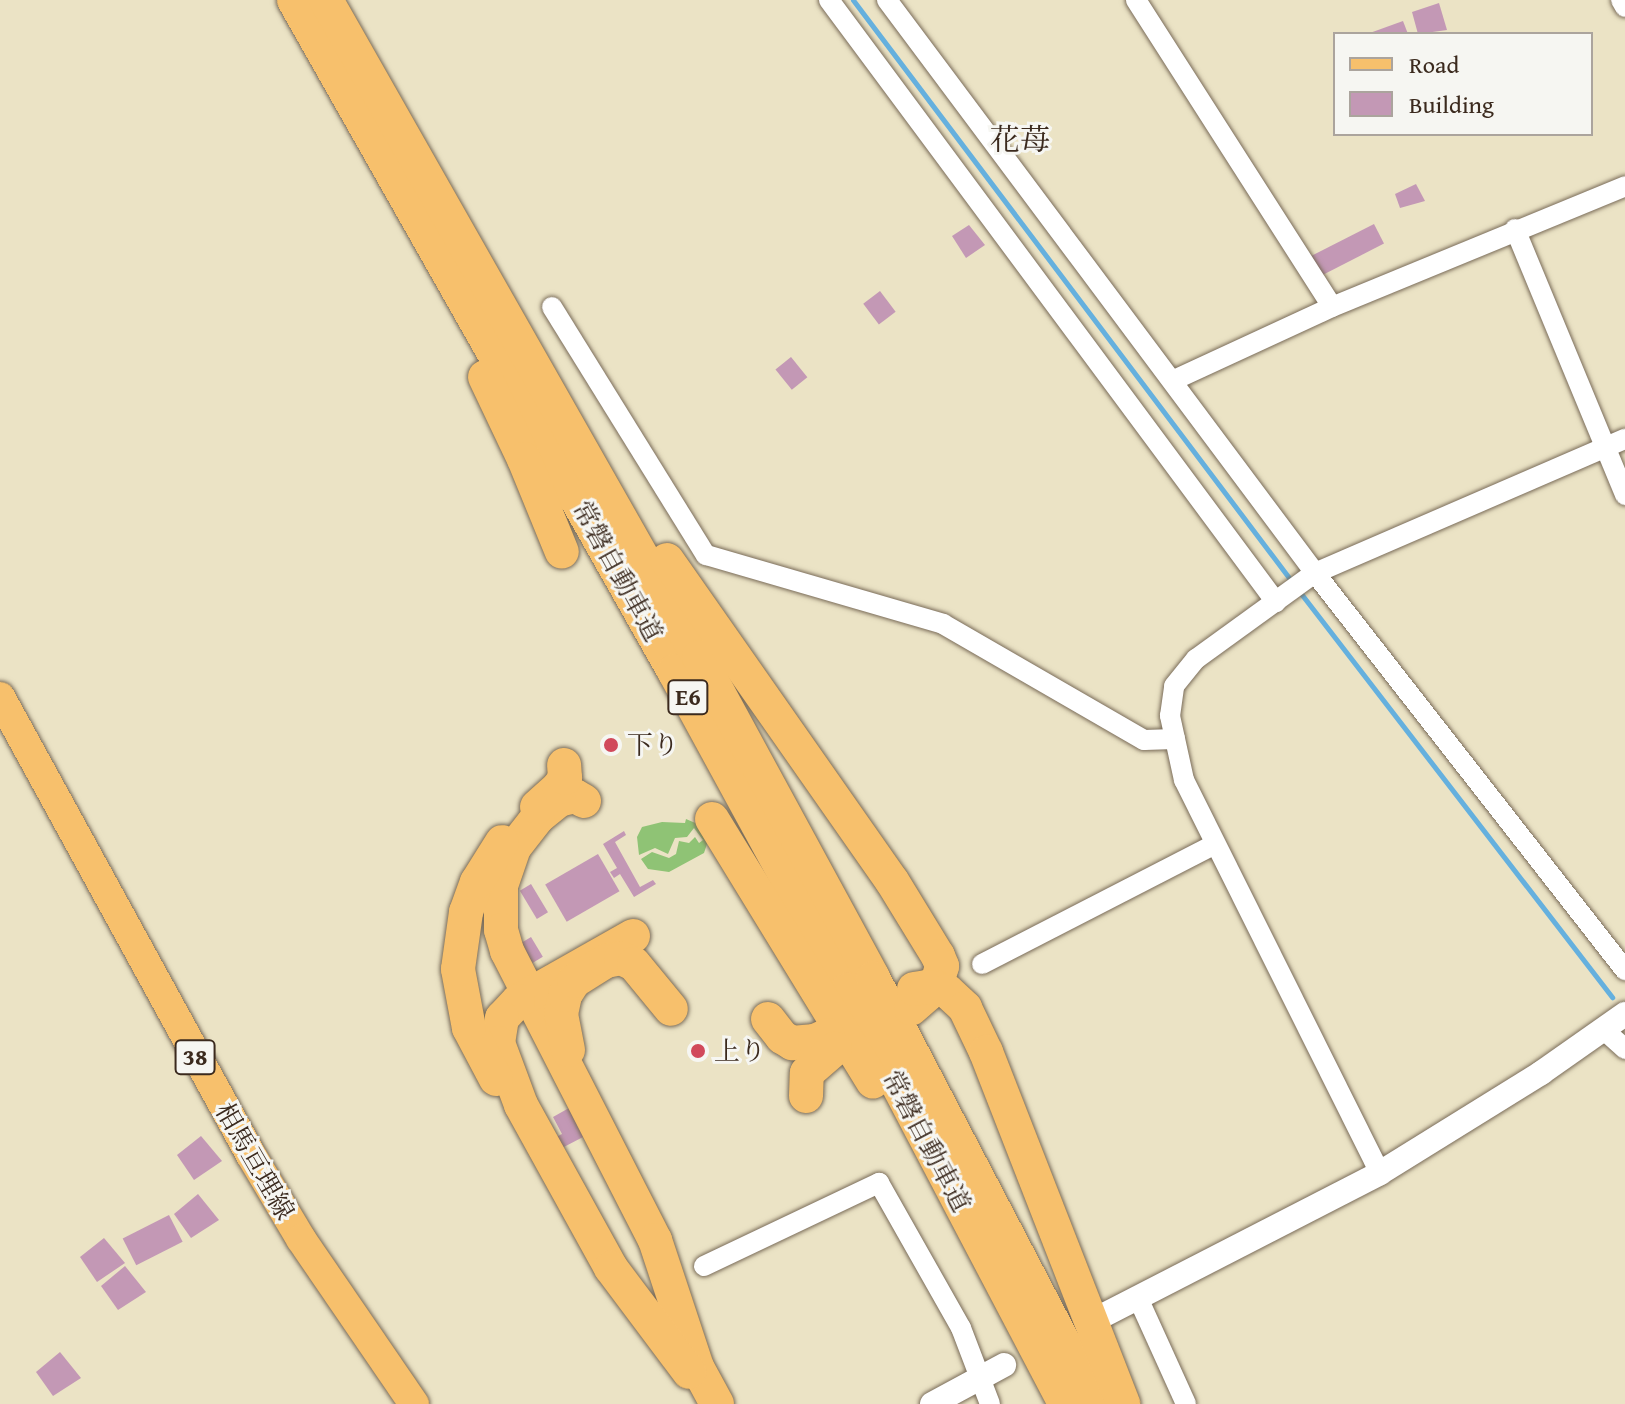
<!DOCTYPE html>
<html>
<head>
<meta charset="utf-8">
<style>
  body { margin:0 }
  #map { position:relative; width:1625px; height:1404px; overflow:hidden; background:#ebe3c5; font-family:"Gentium Book Plus","Noto Serif JP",serif }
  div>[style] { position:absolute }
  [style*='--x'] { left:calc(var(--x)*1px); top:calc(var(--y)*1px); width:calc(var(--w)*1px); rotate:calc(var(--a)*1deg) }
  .green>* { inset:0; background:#8fc375 }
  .stream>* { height:5px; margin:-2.5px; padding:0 2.5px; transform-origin:2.5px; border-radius:2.5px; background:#65b0de }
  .building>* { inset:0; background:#c398b5; transform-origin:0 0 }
  .roads { filter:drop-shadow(0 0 2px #796b58) drop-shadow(0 0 2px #796b58) }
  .minor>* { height:20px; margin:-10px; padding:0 10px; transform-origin:10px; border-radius:10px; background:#fff }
  .tertiary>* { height:24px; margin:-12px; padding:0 12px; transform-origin:12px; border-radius:12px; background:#fff }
  .primary>* { height:30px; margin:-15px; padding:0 15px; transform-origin:15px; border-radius:15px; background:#f7c06c }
  .motorway>* { height:34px; margin:-17px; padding:0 17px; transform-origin:17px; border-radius:17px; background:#f7c06c }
  .dots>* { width:22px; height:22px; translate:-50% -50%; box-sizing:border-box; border:4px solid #f6f6f2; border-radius:50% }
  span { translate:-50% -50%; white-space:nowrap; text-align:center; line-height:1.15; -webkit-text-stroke:6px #f6f6f2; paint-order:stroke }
  .shield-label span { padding:2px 6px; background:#f6f6f2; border:2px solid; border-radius:6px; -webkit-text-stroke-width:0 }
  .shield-label { font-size:24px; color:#3b2a1e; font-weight:700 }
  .street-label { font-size:26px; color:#3b2a1e }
  .poi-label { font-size:26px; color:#3b2a1e }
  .left { translate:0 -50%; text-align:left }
  .quarter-label { font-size:30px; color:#3b2a1e }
  .legend { position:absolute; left:1333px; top:32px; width:260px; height:104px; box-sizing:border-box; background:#f6f6f2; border:2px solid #aba49d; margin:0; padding:10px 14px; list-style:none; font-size:24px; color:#3b2a1e }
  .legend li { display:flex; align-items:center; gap:16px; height:40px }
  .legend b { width:40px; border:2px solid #aba49d }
</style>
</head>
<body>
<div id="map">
  <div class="green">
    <div style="clip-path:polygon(686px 819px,700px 825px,708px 841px,704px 853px,669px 872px,648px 869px,641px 859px,652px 852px,669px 858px,676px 854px,679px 841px,689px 843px,695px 837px,699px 843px,703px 840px,694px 828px,687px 837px,675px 838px,668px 854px,655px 848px,639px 855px,637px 837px,642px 827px,662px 822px,685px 823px)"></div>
  </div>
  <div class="stream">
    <div style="--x:853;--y:0;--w:730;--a:52.96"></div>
    <div style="--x:1299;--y:591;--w:513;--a:52.37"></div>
  </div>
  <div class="building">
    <div style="clip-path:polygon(1439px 3px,1447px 30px,1418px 34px,1412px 12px)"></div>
    <div style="clip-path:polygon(1403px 21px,1408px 34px,1367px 34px)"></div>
    <div style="clip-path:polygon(1416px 184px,1425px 201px,1400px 208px,1395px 194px)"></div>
    <div style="left:1374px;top:224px;width:22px;height:70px;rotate:63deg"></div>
    <div style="clip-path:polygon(969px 225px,985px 245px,966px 258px,952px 236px)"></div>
    <div style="left:880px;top:291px;width:26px;height:21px;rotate:53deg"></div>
    <div style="left:791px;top:357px;width:26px;height:20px;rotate:51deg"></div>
    <div style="clip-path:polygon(624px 831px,626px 835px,615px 842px,640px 887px,653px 880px,656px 884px,634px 897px,620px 874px,614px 878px,610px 872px,617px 868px,603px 844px)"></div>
    <div style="left:598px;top:854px;width:43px;height:61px;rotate:60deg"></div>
    <div style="left:531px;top:884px;width:33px;height:13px;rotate:59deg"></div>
    <div style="left:531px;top:937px;width:23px;height:12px;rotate:59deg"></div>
    <div style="clip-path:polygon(569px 1108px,585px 1136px,560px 1149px,554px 1138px,562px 1134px,553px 1117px)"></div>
    <div style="clip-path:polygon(201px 1136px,222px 1161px,194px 1180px,177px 1155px)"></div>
    <div style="clip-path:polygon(198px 1194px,219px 1220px,191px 1238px,174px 1214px)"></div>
    <div style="left:169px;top:1215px;width:30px;height:52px;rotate:63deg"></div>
    <div style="clip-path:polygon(104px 1238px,125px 1263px,97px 1282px,80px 1257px)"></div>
    <div style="clip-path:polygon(125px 1266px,146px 1292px,118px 1310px,101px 1286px)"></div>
    <div style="clip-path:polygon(60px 1352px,81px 1378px,53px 1396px,36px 1372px)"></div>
  </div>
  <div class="roads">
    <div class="minor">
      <div style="--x:829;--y:0;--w:750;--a:53.41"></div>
      <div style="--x:887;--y:0;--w:715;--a:53.24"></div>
      <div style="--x:1315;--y:573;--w:504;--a:52.02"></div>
      <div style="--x:1136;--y:0;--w:364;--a:57.4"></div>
      <div style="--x:1621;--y:0;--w:8;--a:60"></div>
      <div style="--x:1515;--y:229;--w:288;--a:67.5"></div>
      <div style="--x:552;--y:307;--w:292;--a:58.2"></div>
      <div style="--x:706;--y:555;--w:247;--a:16.2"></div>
      <div style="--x:943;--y:624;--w:232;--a:30"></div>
      <div style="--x:1144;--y:740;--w:31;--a:-2"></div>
      <div style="--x:1174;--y:380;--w:174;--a:-24.8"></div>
      <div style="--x:1332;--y:307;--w:317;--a:-22.4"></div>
      <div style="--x:982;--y:964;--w:262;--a:-27.2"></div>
      <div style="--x:1603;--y:1029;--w:30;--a:42"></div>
      <div style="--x:1380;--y:1173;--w:439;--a:-116.5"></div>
      <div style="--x:1184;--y:780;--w:66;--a:-102.3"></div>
      <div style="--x:1170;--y:716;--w:30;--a:-82"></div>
      <div style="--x:1174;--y:686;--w:35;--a:-51"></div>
      <div style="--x:1196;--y:659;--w:147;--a:-35.9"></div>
      <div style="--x:1315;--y:573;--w:338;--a:-23.4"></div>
      <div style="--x:704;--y:1266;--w:194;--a:-25.4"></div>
      <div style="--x:879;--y:1183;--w:167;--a:60.5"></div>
      <div style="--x:961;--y:1328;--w:81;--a:69.1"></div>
      <div style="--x:1138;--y:1298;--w:116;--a:65.6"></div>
    </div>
    <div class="tertiary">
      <div style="--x:1106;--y:1314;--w:308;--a:-27.2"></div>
      <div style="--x:1380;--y:1173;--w:190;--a:-31.8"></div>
      <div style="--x:1541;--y:1073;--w:103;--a:-35.1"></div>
      <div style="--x:932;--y:1404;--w:82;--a:-28.4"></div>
    </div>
    <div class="primary">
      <div style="--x:0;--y:697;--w:522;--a:61.28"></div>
      <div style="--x:251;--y:1155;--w:98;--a:59.2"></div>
      <div style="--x:301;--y:1239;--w:200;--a:55.6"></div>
    </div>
    <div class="motorway">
      <div style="--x:294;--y:0;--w:771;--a:60.48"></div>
      <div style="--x:674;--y:671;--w:363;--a:61.4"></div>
      <div style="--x:848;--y:990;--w:467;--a:62.3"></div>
      <div style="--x:326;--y:0;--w:755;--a:60.42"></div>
      <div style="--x:699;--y:657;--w:365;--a:61.5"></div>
      <div style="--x:873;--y:978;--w:481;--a:62.4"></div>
      <div style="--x:485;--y:377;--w:91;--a:64.6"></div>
      <div style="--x:524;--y:459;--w:100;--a:67.8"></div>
      <div style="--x:667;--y:560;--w:392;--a:55"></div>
      <div style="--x:892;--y:881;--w:88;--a:58.5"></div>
      <div style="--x:938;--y:956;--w:11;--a:68"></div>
      <div style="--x:942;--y:966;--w:22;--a:106"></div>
      <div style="--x:936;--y:987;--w:33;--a:139"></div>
      <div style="--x:584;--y:801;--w:10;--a:-151"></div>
      <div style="--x:575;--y:796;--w:16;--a:166"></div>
      <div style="--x:559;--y:800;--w:27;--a:141"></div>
      <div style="--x:538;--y:817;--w:39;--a:128"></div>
      <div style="--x:514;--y:848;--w:39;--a:109"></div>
      <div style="--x:501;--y:885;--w:45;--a:90"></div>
      <div style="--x:501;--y:930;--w:22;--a:74"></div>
      <div style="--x:507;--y:951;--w:325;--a:62.9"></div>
      <div style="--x:655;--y:1240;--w:134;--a:71.7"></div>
      <div style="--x:697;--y:1367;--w:42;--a:61.6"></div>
      <div style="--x:537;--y:807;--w:30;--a:-42"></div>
      <div style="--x:559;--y:787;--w:11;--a:-56"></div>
      <div style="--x:565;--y:778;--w:13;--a:-94"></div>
      <div style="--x:712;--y:819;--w:308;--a:58.5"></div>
      <div style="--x:633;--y:936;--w:132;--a:150.5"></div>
      <div style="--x:518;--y:1001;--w:23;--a:133"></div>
      <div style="--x:502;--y:1018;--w:25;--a:99"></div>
      <div style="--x:498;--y:1043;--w:66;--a:69.6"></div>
      <div style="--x:521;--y:1105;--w:186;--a:61.1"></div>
      <div style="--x:611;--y:1268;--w:130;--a:53.1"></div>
      <div style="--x:914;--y:989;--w:13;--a:-9"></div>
      <div style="--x:927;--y:987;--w:20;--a:11"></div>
      <div style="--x:947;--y:991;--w:25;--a:43"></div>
      <div style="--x:965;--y:1008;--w:49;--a:64.5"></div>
      <div style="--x:986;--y:1052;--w:378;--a:68.7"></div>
      <div style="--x:768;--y:1019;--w:23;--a:52"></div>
      <div style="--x:782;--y:1037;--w:12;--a:31"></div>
      <div style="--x:792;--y:1043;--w:23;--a:-5"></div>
      <div style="--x:815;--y:1041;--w:14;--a:-25"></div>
      <div style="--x:568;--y:1050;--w:37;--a:-101"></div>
      <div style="--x:561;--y:1014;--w:19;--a:-78"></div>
      <div style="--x:565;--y:995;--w:17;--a:-57"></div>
      <div style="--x:574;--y:981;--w:38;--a:-32"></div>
      <div style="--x:606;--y:961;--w:15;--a:-11"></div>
      <div style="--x:621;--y:958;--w:14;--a:25"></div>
      <div style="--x:634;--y:964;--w:58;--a:50.6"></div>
      <div style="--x:496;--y:1079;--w:58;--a:-117.9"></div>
      <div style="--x:469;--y:1028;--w:60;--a:-100.6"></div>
      <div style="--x:458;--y:969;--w:58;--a:-82"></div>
      <div style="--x:466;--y:912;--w:32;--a:-70"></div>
      <div style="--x:477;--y:882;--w:47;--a:-58"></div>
      <div style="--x:806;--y:1096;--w:23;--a:-88"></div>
      <div style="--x:807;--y:1073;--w:37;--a:-41"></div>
    </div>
  </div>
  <div class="dots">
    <div style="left:611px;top:745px;background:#d1495b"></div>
    <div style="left:698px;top:1051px;background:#d1495b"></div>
  </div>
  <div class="shield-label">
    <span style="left:688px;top:697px">E6</span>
    <span style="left:195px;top:1057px">38</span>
  </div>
  <div class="street-label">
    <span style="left:618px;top:571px;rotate:61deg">常磐自動車道</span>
    <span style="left:927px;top:1141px;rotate:62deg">常磐自動車道</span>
    <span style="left:255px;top:1161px;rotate:60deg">相馬亘理線</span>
  </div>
  <div class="poi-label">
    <span class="left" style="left:627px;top:745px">下り</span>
    <span class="left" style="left:714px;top:1051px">上り</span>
  </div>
  <div class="quarter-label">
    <span style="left:1020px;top:139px">花苺</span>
  </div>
  <ul class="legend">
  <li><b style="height:10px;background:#f7c06c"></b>Road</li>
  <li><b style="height:22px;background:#c398b5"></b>Building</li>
  </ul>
</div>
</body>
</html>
